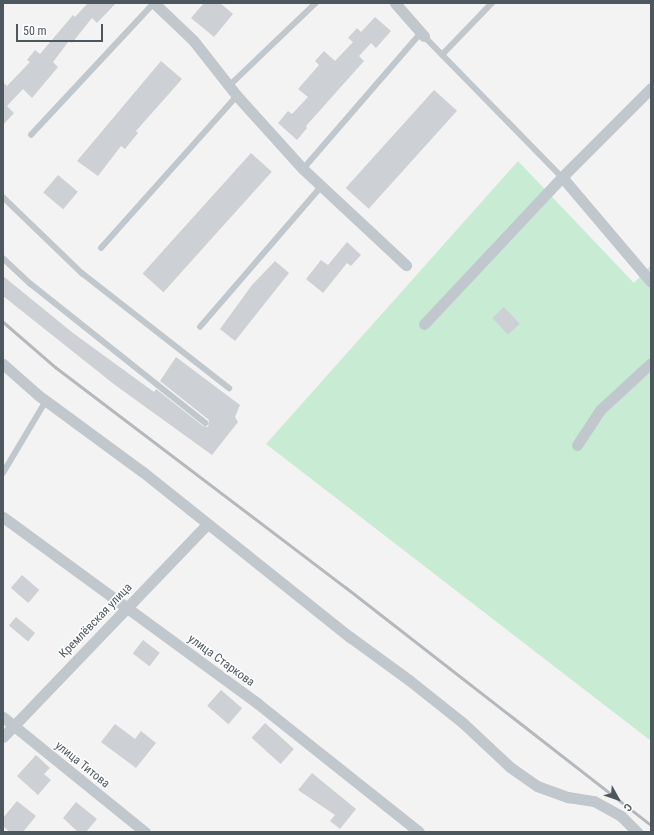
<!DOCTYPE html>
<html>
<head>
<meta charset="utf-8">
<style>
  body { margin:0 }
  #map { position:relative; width:654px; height:835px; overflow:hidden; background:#f4f3f3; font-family:"Roboto Condensed",sans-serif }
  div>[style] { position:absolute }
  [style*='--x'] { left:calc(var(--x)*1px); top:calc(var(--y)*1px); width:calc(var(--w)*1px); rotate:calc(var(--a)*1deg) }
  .green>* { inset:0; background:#c7ecd3 }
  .building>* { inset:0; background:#cdd0d4; transform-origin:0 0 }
  .service>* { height:5.5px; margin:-2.75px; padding:0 2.75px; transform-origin:2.75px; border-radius:2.75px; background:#c0c7cd }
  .minor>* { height:11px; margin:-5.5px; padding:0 5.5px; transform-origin:5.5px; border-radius:5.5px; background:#c0c7cd }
  .rail>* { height:3px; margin:-1.5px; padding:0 1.5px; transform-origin:1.5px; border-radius:1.5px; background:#b5b8bc }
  span { translate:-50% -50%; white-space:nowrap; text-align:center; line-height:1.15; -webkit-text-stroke:3px #fff; paint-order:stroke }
  .street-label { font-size:12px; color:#4c575e }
  .frame { position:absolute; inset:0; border:4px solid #4c575e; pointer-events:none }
  .north { position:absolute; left:598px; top:779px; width:40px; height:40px; -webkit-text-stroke:3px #fff; paint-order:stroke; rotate:130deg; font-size:11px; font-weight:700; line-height:16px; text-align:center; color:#4c575e }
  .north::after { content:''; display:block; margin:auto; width:14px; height:18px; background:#4c575e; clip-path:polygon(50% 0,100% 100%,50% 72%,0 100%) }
  .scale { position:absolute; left:16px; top:24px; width:87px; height:18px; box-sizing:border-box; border:2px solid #4c575e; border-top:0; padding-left:5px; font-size:12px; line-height:14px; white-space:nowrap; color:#4c575e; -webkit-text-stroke:3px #fff; paint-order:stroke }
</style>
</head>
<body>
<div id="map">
  <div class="green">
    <div style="clip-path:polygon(518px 161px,634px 283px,651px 265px,651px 741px,266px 444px)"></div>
  </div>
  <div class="building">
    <div style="clip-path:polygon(88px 3px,116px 3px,97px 23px,92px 18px,72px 43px,69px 41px,53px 62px,58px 67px,32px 98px,23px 89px,7px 106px,14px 113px,3px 125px,3px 82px,7px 86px,30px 62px,27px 60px,35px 50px,40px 54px,73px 15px,75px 17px)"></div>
    <div style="clip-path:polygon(204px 3px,220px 3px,233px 14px,214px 37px,191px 18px)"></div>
    <div style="clip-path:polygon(375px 17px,391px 31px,376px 48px,371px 43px,359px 56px,364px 61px,306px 126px,307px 128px,297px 140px,278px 123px,288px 111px,292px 114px,308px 97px,298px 89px,319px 65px,315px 61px,324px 51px,335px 61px,353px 42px,348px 38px,357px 28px,361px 32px)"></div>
    <div style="clip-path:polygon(161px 61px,182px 79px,136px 131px,138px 133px,125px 149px,121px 146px,98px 176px,77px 161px)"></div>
    <div style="left:434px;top:90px;width:31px;height:132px;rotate:42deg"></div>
    <div style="left:251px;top:153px;width:28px;height:162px;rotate:42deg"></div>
    <div style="left:58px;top:175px;width:26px;height:23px;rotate:40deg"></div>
    <div style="clip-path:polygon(347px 242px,361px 255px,351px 266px,347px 263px,323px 293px,306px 279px,321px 260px,328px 265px)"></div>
    <div style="clip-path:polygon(275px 261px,289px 273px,235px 341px,220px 329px,252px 285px)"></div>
    <div style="clip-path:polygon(3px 276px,73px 333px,154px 392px,156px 389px,203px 426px,208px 427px,209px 420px,160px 381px,176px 357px,240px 405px,235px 417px,238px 422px,212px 455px,115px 385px,3px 296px)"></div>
    <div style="left:504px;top:307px;width:23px;height:16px;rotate:47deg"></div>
    <div style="left:22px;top:575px;width:23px;height:17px;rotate:41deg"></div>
    <div style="left:16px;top:617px;width:25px;height:11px;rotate:40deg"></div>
    <div style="left:143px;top:640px;width:21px;height:17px;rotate:37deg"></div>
    <div style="left:221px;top:690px;width:28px;height:21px;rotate:41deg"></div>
    <div style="left:265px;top:723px;width:39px;height:20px;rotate:42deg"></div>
    <div style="clip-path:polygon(115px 724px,135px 739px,141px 731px,156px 743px,136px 768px,101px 742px)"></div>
    <div style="clip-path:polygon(36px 755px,50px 768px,44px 774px,51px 780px,38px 795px,17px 776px)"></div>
    <div style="clip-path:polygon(312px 773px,356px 809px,340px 829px,330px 821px,335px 815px,298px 790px)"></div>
    <div style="clip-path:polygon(17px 801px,36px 816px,23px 832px,10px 832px,3px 826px,3px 818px)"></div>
    <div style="clip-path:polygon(76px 802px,97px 819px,86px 832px,78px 832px,63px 818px)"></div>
  </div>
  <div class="service">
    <div style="--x:424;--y:36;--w:197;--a:45.6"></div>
    <div style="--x:442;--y:55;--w:72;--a:-46.1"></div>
    <div style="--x:229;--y:86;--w:120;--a:-43.7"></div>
    <div style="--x:31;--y:135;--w:180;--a:-47"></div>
    <div style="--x:303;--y:169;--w:180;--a:-49.1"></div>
    <div style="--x:3;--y:197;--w:110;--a:43.9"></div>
    <div style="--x:82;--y:273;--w:187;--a:38"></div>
    <div style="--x:101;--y:248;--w:204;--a:-48.2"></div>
    <div style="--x:3;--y:258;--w:38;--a:43"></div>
    <div style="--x:31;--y:284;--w:223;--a:38.5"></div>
    <div style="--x:200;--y:327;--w:185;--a:-49.2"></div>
    <div style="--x:3;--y:473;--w:84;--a:-59.2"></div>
  </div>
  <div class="minor">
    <div style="--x:154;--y:3;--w:54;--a:43.5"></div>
    <div style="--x:193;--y:40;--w:71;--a:51.8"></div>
    <div style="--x:237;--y:96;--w:98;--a:47.9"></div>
    <div style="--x:303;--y:169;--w:141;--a:43"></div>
    <div style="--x:395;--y:3;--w:44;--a:48.7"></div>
    <div style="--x:562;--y:177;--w:138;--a:49.7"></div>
    <div style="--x:424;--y:324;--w:202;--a:-46.8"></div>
    <div style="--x:562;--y:177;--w:126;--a:-45"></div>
    <div style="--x:3;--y:364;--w:47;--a:41.5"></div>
    <div style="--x:38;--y:395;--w:130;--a:36.3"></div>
    <div style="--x:143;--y:472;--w:265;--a:38.6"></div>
    <div style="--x:350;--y:637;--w:73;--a:36.1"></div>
    <div style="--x:409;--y:680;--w:69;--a:38.5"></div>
    <div style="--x:463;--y:723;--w:64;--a:43.1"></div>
    <div style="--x:510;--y:767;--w:33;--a:35"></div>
    <div style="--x:537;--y:786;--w:33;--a:20"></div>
    <div style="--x:568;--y:797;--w:26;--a:9"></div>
    <div style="--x:594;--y:801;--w:31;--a:29"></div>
    <div style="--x:621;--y:816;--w:23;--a:45"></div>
    <div style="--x:577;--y:445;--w:42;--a:-56.7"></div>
    <div style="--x:600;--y:410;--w:69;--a:-42.7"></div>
    <div style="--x:3;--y:517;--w:315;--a:36.2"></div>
    <div style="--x:257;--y:703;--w:207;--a:38.5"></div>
    <div style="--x:3;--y:717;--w:183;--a:39"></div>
    <div style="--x:3;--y:737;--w:295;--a:-46.2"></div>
  </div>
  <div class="rail">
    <div style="--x:3;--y:322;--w:69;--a:40.9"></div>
    <div style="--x:55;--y:367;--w:364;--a:37.2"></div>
    <div style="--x:345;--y:587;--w:388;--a:37.9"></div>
  </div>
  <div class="street-label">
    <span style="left:96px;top:621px;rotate:-46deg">Кремлёвская улица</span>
    <span style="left:221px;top:661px;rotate:36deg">улица Старкова</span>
    <span style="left:82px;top:765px;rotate:39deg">улица Титова</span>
  </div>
  <div class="frame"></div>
  <div class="north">С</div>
  <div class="scale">50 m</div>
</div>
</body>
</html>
